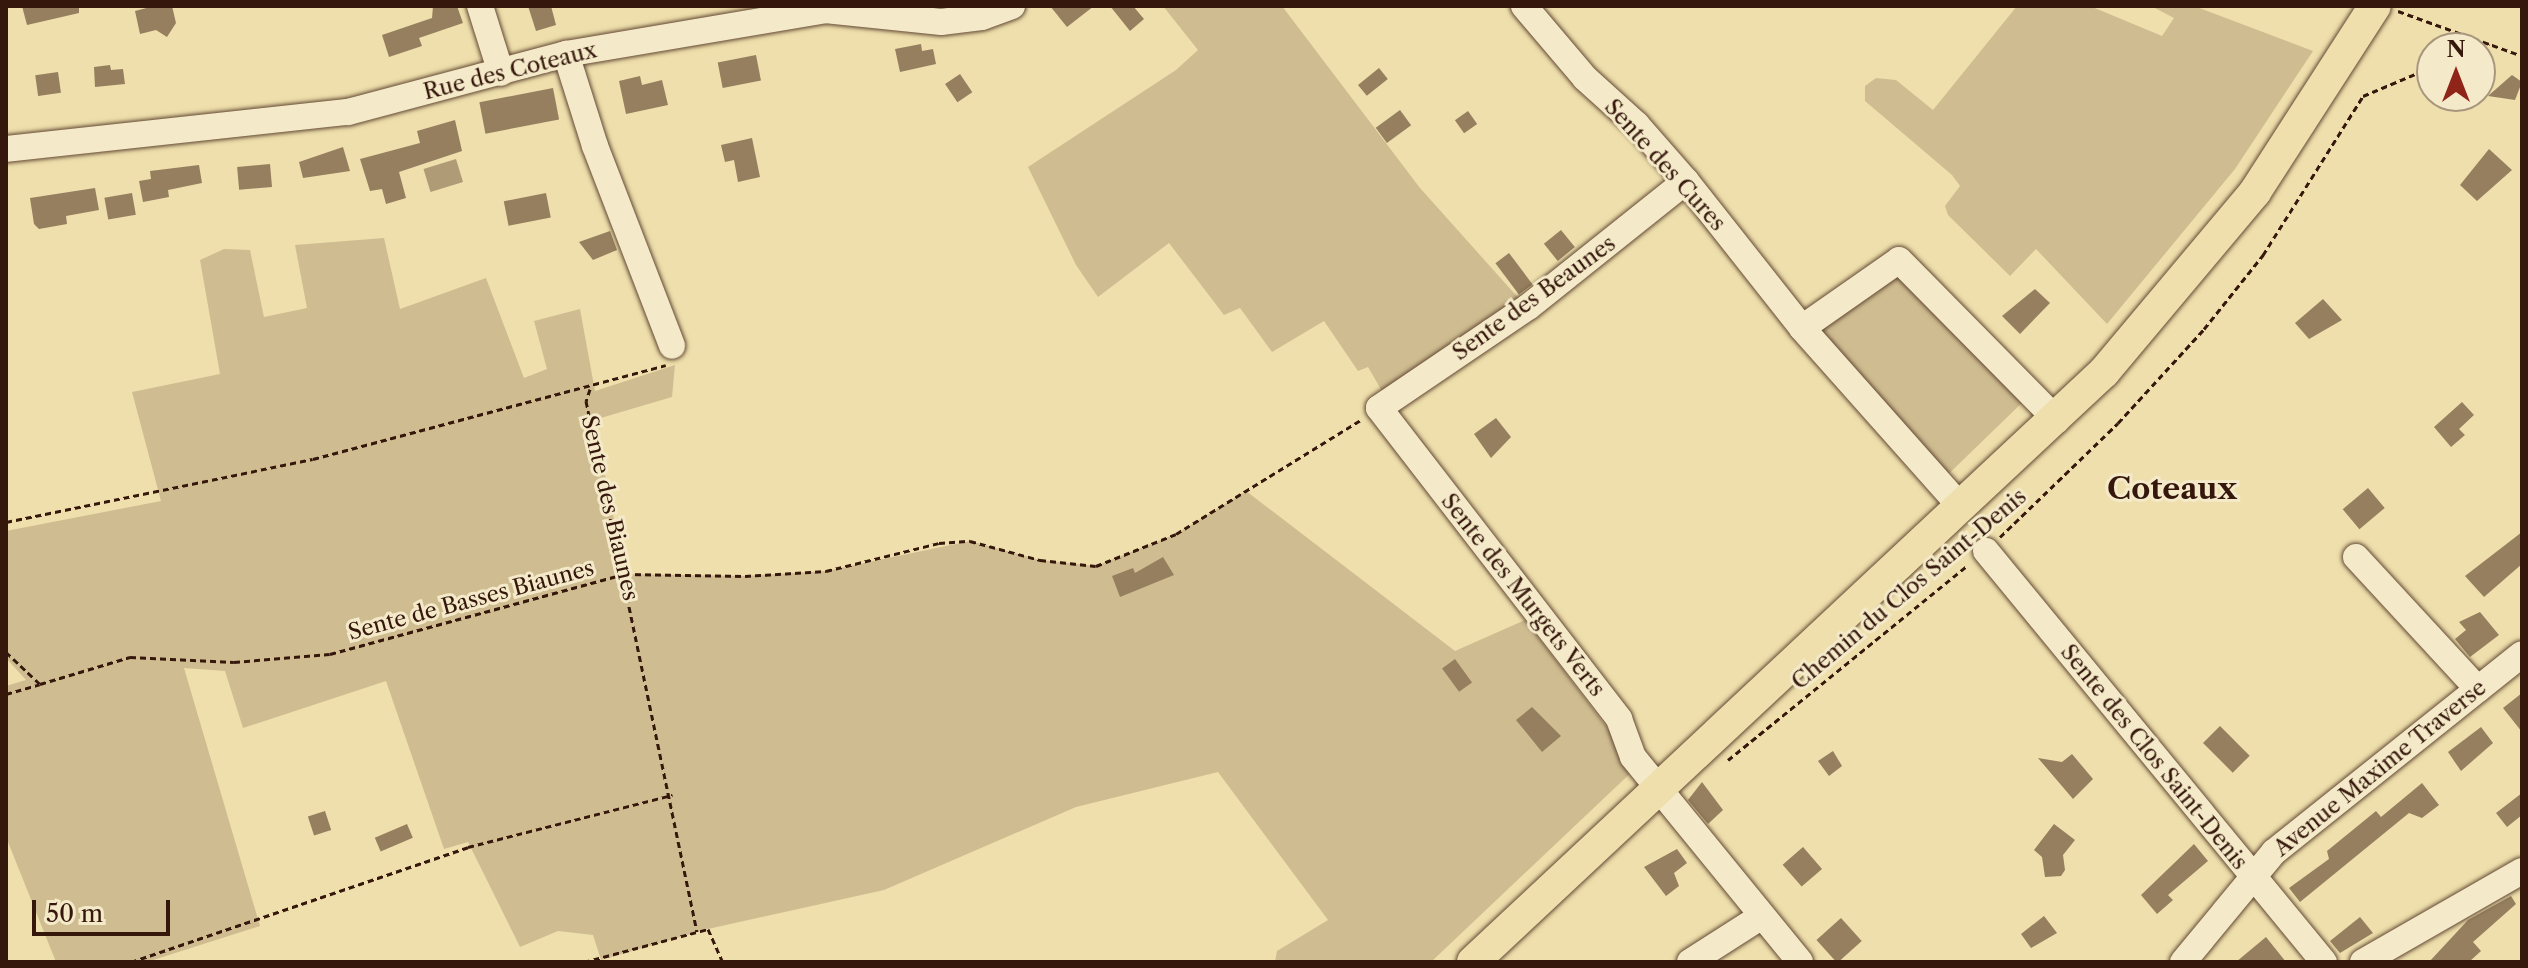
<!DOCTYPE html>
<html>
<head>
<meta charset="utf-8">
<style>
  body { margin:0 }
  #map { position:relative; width:2528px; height:968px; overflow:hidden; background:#eedfac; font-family:"Libre Caslon Text",serif }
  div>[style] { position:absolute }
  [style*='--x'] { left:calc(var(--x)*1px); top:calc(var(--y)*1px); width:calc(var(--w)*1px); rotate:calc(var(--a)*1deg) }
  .green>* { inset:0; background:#cfbd91 }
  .water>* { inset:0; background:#af9b76; transform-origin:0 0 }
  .building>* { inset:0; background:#957f5f; transform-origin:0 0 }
  .path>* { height:3px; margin-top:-1.5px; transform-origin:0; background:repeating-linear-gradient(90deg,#35170c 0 6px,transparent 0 10px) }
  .roads { filter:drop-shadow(0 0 2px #634934) drop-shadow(0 0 2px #634934) }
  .minor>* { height:26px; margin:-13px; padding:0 13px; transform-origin:13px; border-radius:13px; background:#f4eac9 }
  .major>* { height:32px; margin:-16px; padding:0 16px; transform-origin:16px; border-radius:16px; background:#eedfac }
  span { translate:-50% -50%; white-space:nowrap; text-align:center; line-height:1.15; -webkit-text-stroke:6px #f4eac9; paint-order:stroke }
  .street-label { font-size:22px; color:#35170c }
  .district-label { font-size:30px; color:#35170c; font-weight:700 }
  .frame { position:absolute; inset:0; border:8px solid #35170c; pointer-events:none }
  .north { position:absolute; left:2416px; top:32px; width:80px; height:80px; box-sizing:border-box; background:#f4eac9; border:2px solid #a8967d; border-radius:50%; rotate:0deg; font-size:22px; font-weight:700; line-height:32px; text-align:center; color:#35170c }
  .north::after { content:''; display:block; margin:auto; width:28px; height:36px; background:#8f2418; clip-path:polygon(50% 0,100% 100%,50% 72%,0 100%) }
  .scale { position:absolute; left:32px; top:900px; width:138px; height:36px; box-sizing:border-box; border:4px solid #35170c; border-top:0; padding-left:10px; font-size:24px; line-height:28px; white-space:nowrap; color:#35170c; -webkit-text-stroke:6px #f4eac9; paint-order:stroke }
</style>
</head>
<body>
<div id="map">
  <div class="green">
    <div style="clip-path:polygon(1163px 6px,1282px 6px,1420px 188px,1522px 302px,1386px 398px,1368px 367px,1358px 371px,1324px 321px,1272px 352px,1240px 308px,1224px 315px,1169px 243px,1098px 297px,1076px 265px,1028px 167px,1176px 70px,1198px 50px)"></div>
    <div style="clip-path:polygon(2017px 6px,2090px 6px,2162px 36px,2174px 18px,2151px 6px,2194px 6px,2313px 51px,2235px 169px,2107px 324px,2036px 249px,2010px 276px,1948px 215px,1945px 206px,1960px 186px,1952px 175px,1865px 101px,1865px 86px,1876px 78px,1896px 80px,1933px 110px)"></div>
    <div style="clip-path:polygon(384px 238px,400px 309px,486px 278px,524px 378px,547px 369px,534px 321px,580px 309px,595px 391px,675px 365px,672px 397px,594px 420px,625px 574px,745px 576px,826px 571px,970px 541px,1040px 560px,1096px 566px,1176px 534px,1246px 491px,1455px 651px,1525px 620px,1637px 767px,1431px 962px,1275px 962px,1277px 951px,1328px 920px,1218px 772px,1076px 807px,884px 890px,708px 929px,601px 960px,593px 935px,558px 931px,520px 947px,468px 842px,444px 849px,386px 681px,243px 728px,225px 671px,184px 668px,260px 926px,147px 962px,56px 962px,6px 837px,6px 686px,26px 680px,6px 658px,6px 531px,161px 501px,132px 392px,220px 374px,200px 260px,224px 249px,250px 250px,264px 317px,307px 308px,295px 245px)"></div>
    <div style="clip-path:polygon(1900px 254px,2028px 397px,1932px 490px,1802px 328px)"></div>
  </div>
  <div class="water">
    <div style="left:456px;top:159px;width:24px;height:34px;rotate:73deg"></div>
  </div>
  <div class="building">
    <div style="clip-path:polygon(22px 6px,79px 6px,79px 13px,27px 25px)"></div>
    <div style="clip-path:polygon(154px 6px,172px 6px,176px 23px,167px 37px,156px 30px,140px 34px,135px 11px)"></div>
    <div style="clip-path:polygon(433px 6px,457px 6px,463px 23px,419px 38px,422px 46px,389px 57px,382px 35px,432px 18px)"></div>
    <div style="clip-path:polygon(528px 6px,551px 6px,556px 25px,536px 31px)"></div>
    <div style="clip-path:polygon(1050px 6px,1094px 6px,1067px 27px)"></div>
    <div style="clip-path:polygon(1110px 6px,1133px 6px,1144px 19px,1130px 31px)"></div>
    <div style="clip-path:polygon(921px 44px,922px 51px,933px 49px,936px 64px,900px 72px,895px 49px)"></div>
    <div style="left:756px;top:55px;width:26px;height:39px;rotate:79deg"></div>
    <div style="clip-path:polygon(110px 65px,111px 70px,123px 69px,125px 84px,95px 87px,94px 67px)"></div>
    <div style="left:1379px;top:68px;width:14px;height:27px;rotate:51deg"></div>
    <div style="left:58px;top:72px;width:21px;height:23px;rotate:82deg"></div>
    <div style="left:960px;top:74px;width:22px;height:18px;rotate:56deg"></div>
    <div style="clip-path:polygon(2512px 75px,2522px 82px,2515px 100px,2488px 96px)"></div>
    <div style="clip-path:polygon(640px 76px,642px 85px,662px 80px,668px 105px,626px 114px,619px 81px)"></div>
    <div style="left:553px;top:88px;width:32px;height:75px;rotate:79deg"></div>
    <div style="left:1400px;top:110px;width:19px;height:30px;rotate:54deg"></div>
    <div style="left:1468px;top:111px;width:16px;height:16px;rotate:55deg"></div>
    <div style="clip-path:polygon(455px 120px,462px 151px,399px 172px,406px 198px,386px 204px,382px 189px,370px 191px,360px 159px,420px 143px,417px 131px)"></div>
    <div style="clip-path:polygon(752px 138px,760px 177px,738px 182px,734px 160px,725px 162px,721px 145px)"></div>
    <div style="clip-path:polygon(343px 147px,350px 171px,303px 178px,299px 162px)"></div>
    <div style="clip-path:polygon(2489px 149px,2512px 170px,2477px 201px,2460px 185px)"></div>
    <div style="left:270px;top:164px;width:23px;height:33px;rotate:85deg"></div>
    <div style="clip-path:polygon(199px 165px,202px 183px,168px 190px,169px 197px,143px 202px,139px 181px,151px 179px,150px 171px)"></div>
    <div style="clip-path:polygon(95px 188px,99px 210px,66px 216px,67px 224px,39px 229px,34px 224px,30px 198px)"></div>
    <div style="left:132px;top:193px;width:22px;height:28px;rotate:80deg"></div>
    <div style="left:546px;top:193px;width:25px;height:43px;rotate:79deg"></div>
    <div style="left:1561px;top:230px;width:22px;height:22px;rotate:51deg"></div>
    <div style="clip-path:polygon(610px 231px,617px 250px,593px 260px,579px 242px)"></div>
    <div style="left:1509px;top:253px;width:39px;height:17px;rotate:53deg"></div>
    <div style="clip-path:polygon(2035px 289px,2050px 303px,2020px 334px,2002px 316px)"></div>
    <div style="clip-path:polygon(2323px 299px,2342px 320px,2309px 339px,2295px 323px)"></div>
    <div style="clip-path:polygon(2462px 402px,2474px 415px,2459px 429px,2465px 435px,2451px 447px,2434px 427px)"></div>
    <div style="clip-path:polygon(1496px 418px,1511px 437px,1491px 458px,1474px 434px)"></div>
    <div style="left:2368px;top:488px;width:26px;height:33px;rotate:50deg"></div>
    <div style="clip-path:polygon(2522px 532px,2522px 564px,2484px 597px,2465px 576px)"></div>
    <div style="clip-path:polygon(1163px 557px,1174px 575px,1120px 597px,1112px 576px,1133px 568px,1135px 573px)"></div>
    <div style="clip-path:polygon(2480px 612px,2499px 635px,2470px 657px,2455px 639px,2466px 630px,2459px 622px)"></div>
    <div style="left:1455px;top:659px;width:29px;height:16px;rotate:54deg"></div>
    <div style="clip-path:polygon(2522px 693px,2522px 732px,2503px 708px)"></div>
    <div style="clip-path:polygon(1532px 707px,1561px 736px,1542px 752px,1516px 720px)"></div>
    <div style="left:2220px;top:726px;width:42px;height:24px;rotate:45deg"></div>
    <div style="clip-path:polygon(2481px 727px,2493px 743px,2461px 771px,2448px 752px)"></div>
    <div style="clip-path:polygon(1833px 751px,1842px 766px,1829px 776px,1818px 761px)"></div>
    <div style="clip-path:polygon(2072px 754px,2093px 779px,2073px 799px,2038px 758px,2062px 762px)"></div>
    <div style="clip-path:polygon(1702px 782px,1723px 810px,1708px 824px,1688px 800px)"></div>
    <div style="clip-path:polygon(2422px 783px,2439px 805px,2422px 818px,2409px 813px,2300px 902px,2289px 888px,2329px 859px,2327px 851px,2376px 811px,2381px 817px)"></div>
    <div style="clip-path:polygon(2522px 793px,2522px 815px,2507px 827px,2496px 813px)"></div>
    <div style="left:325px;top:811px;width:20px;height:18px;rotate:72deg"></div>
    <div style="left:407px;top:824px;width:15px;height:35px;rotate:67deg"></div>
    <div style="clip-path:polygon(2054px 824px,2075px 840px,2063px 855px,2065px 870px,2061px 876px,2045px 877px,2042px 857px,2034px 850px)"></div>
    <div style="clip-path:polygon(2194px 844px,2208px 861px,2168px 895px,2173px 900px,2157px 914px,2141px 895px)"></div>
    <div style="left:1803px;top:847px;width:29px;height:27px;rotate:49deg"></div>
    <div style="clip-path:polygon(1677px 849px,1687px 863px,1674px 873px,1679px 886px,1666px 896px,1644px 867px)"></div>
    <div style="clip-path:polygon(2511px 896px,2516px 904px,2473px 942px,2481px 951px,2469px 962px,2429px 962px,2468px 920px)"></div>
    <div style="clip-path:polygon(2044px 916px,2057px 933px,2031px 948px,2021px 934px)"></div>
    <div style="clip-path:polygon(2360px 917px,2373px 933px,2340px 953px,2330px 941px)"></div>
    <div style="left:1841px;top:918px;width:31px;height:33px;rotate:48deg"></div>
    <div style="clip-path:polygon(2266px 937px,2286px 962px,2236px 962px)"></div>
  </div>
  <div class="path">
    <div style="--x:2398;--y:11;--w:132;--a:19.9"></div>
    <div style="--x:2479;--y:48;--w:11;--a:-22"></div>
    <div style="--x:590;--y:389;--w:13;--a:108"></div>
    <div style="--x:586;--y:401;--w:542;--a:78.19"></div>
    <div style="--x:6;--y:522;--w:313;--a:-11.6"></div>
    <div style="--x:313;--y:459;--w:365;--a:-14.9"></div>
    <div style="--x:2000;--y:537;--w:164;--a:-44"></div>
    <div style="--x:2118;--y:423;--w:127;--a:-47.5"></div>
    <div style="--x:2204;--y:329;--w:95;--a:-51.4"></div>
    <div style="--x:2263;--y:255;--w:188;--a:-57.8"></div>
    <div style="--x:2363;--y:96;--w:75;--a:-22.8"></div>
    <div style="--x:6;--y:652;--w:47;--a:43.3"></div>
    <div style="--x:40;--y:684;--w:94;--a:-16.7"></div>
    <div style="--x:130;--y:657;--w:104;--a:2.8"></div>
    <div style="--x:234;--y:662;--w:96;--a:-4.8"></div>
    <div style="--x:330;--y:654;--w:306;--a:-15.2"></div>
    <div style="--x:625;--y:574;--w:120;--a:1"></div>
    <div style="--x:745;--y:576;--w:81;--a:-3.5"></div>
    <div style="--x:826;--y:571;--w:116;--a:-13.9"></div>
    <div style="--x:939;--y:543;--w:31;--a:-4"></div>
    <div style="--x:970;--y:541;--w:73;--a:15.2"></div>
    <div style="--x:1040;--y:560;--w:56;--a:6.1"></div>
    <div style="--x:1096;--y:566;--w:86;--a:-21.8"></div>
    <div style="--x:1176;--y:534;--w:219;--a:-31.7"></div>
    <div style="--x:6;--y:694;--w:35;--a:-16"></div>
    <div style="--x:1728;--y:760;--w:309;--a:-39.1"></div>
    <div style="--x:131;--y:962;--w:356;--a:-18.8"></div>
    <div style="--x:468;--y:847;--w:211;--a:-14.3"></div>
    <div style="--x:584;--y:962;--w:128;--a:-14.9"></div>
    <div style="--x:708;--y:929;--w:36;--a:66"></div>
  </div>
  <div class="roads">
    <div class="minor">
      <div style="--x:480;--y:6;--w:70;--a:72.6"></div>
      <div style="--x:1524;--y:6;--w:94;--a:49.7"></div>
      <div style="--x:1585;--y:78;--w:70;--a:42.1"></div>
      <div style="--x:1637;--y:125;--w:74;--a:48.8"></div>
      <div style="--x:1686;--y:181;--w:187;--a:51.7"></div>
      <div style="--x:1802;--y:328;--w:118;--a:-35"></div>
      <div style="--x:1899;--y:260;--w:225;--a:45.4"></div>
      <div style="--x:566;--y:54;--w:96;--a:72.5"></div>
      <div style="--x:595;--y:146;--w:214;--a:68.9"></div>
      <div style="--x:6;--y:149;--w:344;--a:-6.2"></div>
      <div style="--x:348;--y:112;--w:226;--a:-14.9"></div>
      <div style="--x:566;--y:54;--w:263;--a:-9.6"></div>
      <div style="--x:825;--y:10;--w:117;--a:5.9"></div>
      <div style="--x:941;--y:22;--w:41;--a:-7"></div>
      <div style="--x:982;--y:17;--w:32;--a:-20"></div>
      <div style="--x:1686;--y:181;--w:202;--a:141.4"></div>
      <div style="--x:1528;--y:307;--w:180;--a:145.9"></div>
      <div style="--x:1379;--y:408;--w:393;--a:52.3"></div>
      <div style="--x:1619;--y:719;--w:40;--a:69.8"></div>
      <div style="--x:1633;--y:757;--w:264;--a:50.8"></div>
      <div style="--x:1802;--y:328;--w:239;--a:48.4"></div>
      <div style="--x:1986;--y:551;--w:532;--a:50.57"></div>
      <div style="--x:2356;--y:557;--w:180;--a:47.3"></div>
      <div style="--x:1690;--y:962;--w:85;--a:-32.6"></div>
      <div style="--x:2183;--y:962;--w:143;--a:-50.4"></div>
      <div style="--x:2274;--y:852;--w:317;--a:-38.6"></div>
      <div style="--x:2363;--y:962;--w:183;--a:-29.8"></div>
    </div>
    <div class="major">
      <div style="--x:1473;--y:962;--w:864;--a:-43.08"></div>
      <div style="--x:2104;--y:372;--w:235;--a:-50"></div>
      <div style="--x:2255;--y:192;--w:221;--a:-57.2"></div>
    </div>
  </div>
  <div class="street-label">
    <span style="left:510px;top:71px;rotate:-14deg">Rue des Coteaux</span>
    <span style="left:1665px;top:165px;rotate:48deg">Sente des Cures</span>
    <span style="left:1534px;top:298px;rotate:-36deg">Sente des Beaunes</span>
    <span style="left:610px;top:508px;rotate:77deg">Sente des Biaunes</span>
    <span style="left:1909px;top:589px;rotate:-40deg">Chemin du Clos Saint-Denis</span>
    <span style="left:1523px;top:595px;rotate:52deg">Sente des Murgets Verts</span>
    <span style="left:471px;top:600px;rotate:-15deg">Sente de Basses Biaunes</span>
    <span style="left:2154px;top:757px;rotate:51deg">Sente des Clos Saint-Denis</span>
    <span style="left:2380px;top:768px;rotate:-39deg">Avenue Maxime Traverse</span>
  </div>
  <div class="district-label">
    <span style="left:2172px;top:489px">Coteaux</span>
  </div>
  <div class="frame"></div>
  <div class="north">N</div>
  <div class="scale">50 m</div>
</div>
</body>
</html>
